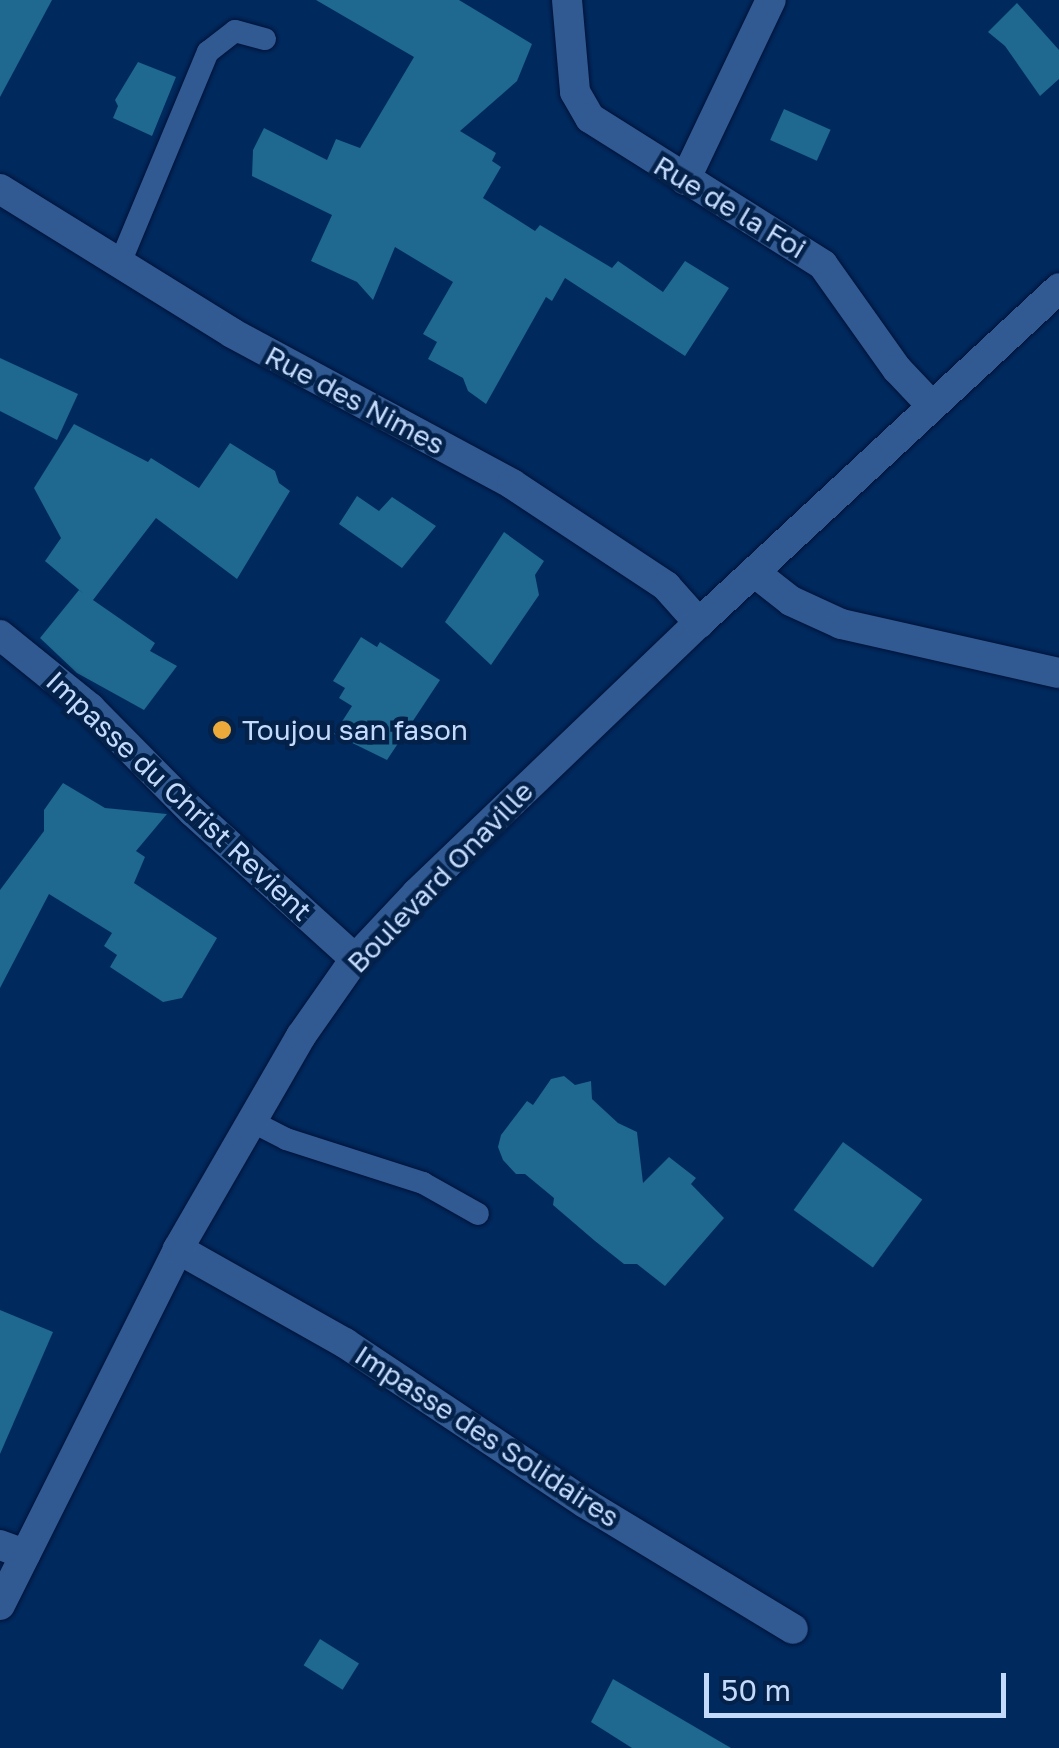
<!DOCTYPE html>
<html>
<head>
<meta charset="utf-8">
<style>
  body { margin:0 }
  #map { position:relative; width:1059px; height:1748px; overflow:hidden; background:#002a5e; font-family:"Golos Text",sans-serif }
  div>[style] { position:absolute }
  [style*='--x'] { left:calc(var(--x)*1px); top:calc(var(--y)*1px); width:calc(var(--w)*1px); rotate:calc(var(--a)*1deg) }
  .building>* { inset:0; background:#1f688f; transform-origin:0 0 }
  .roads { filter:drop-shadow(0 0 2px #001238) drop-shadow(0 0 2px #001238) }
  .service>* { height:22px; margin:-11px; padding:0 11px; transform-origin:11px; border-radius:11px; background:#315a93 }
  .minor>* { height:30px; margin:-15px; padding:0 15px; transform-origin:15px; border-radius:15px; background:#315a93 }
  .tertiary>* { height:30px; margin:-15px; padding:0 15px; transform-origin:15px; border-radius:15px; background:#315a93 }
  .dots>* { width:28px; height:28px; translate:-50% -50%; box-sizing:border-box; border:5px solid #032149; border-radius:50% }
  span { translate:-50% -50%; white-space:nowrap; text-align:center; line-height:1.15; -webkit-text-stroke:9px #032149; paint-order:stroke }
  .street-label { font-size:28px; color:#c3dafb }
  .poi-label { font-size:28px; color:#c3dafb }
  .left { translate:0 -50%; text-align:left }
  .scale { position:absolute; left:704px; top:1673px; width:302px; height:45px; box-sizing:border-box; border:5px solid #c3dafb; border-top:0; padding-left:12px; font-size:30px; line-height:35px; white-space:nowrap; color:#c3dafb; -webkit-text-stroke:8px #032149; paint-order:stroke }
</style>
</head>
<body>
<div id="map">
  <div class="building">
    <div style="clip-path:polygon(0 0,52px 0,0 97px)"></div>
    <div style="clip-path:polygon(316px 0,459px 0,532px 44px,517px 81px,460px 131px,496px 153px,492px 161px,501px 167px,483px 198px,535px 231px,540px 225px,612px 268px,618px 261px,663px 292px,685px 261px,729px 288px,685px 356px,565px 278px,552px 301px,546px 297px,486px 404px,468px 391px,463px 378px,428px 359px,437px 342px,423px 334px,453px 282px,395px 247px,373px 300px,357px 282px,311px 261px,332px 215px,252px 176px,253px 150px,264px 128px,327px 160px,336px 139px,360px 148px,414px 57px)"></div>
    <div style="clip-path:polygon(1017px 3px,1059px 50px,1059px 79px,1040px 96px,1005px 46px,988px 32px)"></div>
    <div style="clip-path:polygon(138px 62px,176px 77px,152px 136px,113px 118px,118px 106px,115px 100px)"></div>
    <div style="left:784px;top:109px;width:51px;height:34px;rotate:24deg"></div>
    <div style="clip-path:polygon(0 358px,78px 394px,57px 440px,0 411px)"></div>
    <div style="clip-path:polygon(74px 424px,148px 462px,151px 458px,199px 488px,230px 443px,275px 471px,279px 483px,290px 491px,237px 579px,156px 518px,93px 600px,155px 643px,150px 651px,177px 666px,144px 710px,77px 673px,40px 638px,79px 590px,84px 594px,45px 561px,61px 538px,34px 488px)"></div>
    <div style="clip-path:polygon(357px 496px,379px 511px,392px 497px,436px 526px,402px 568px,339px 524px)"></div>
    <div style="clip-path:polygon(504px 532px,544px 561px,535px 575px,539px 595px,491px 665px,445px 622px)"></div>
    <div style="clip-path:polygon(361px 637px,377px 647px,380px 642px,440px 680px,387px 760px,334px 734px,352px 706px,339px 698px,345px 688px,333px 681px)"></div>
    <div style="clip-path:polygon(63px 783px,105px 808px,167px 814px,136px 851px,145px 857px,134px 883px,217px 938px,182px 998px,163px 1002px,110px 967px,117px 955px,104px 946px,112px 933px,49px 894px,0 988px,0 890px,44px 831px,44px 810px)"></div>
    <div style="clip-path:polygon(564px 1076px,575px 1085px,591px 1081px,592px 1099px,618px 1123px,637px 1132px,643px 1183px,669px 1157px,696px 1178px,691px 1184px,724px 1218px,665px 1286px,637px 1264px,624px 1264px,595px 1241px,553px 1205px,554px 1198px,525px 1174px,516px 1174px,503px 1160px,498px 1147px,501px 1135px,527px 1101px,533px 1105px,551px 1079px)"></div>
    <div style="left:843px;top:1142px;width:98px;height:84px;rotate:36deg"></div>
    <div style="clip-path:polygon(0 1310px,53px 1332px,0 1454px)"></div>
    <div style="left:320px;top:1639px;width:46px;height:31px;rotate:32deg"></div>
    <div style="clip-path:polygon(613px 1679px,731px 1748px,632px 1748px,591px 1722px)"></div>
  </div>
  <div class="roads">
    <div class="service">
      <div style="--x:120;--y:263;--w:229;--a:-67.4"></div>
      <div style="--x:208;--y:52;--w:34;--a:-38"></div>
      <div style="--x:235;--y:31;--w:31;--a:15"></div>
      <div style="--x:251;--y:1121;--w:39;--a:27"></div>
      <div style="--x:286;--y:1139;--w:144;--a:17.8"></div>
      <div style="--x:423;--y:1183;--w:63;--a:29.4"></div>
    </div>
    <div class="minor">
      <div style="--x:567;--y:0;--w:92;--a:85"></div>
      <div style="--x:575;--y:92;--w:30;--a:60"></div>
      <div style="--x:590;--y:118;--w:275;--a:32.2"></div>
      <div style="--x:823;--y:265;--w:128;--a:54.6"></div>
      <div style="--x:897;--y:369;--w:51;--a:46.6"></div>
      <div style="--x:685;--y:180;--w:199;--a:-64.5"></div>
      <div style="--x:754;--y:572;--w:47;--a:38.1"></div>
      <div style="--x:791;--y:601;--w:55;--a:24.7"></div>
      <div style="--x:841;--y:624;--w:223;--a:12.7"></div>
      <div style="--x:0;--y:635;--w:116;--a:39"></div>
      <div style="--x:90;--y:708;--w:146;--a:45.3"></div>
      <div style="--x:193;--y:812;--w:219;--a:42.2"></div>
      <div style="--x:178;--y:1249;--w:192;--a:29.4"></div>
      <div style="--x:345;--y:1343;--w:288;--a:33.7"></div>
      <div style="--x:585;--y:1503;--w:243;--a:31.2"></div>
      <div style="--x:0;--y:1545;--w:27;--a:20"></div>
    </div>
    <div class="tertiary">
      <div style="--x:0;--y:189;--w:273;--a:31.8"></div>
      <div style="--x:232;--y:333;--w:318;--a:28.3"></div>
      <div style="--x:512;--y:484;--w:185;--a:33.5"></div>
      <div style="--x:666;--y:586;--w:50;--a:48.3"></div>
      <div style="--x:0;--y:1605;--w:398;--a:-63.4"></div>
      <div style="--x:178;--y:1249;--w:246;--a:-60"></div>
      <div style="--x:301;--y:1036;--w:94;--a:-55"></div>
      <div style="--x:355;--y:959;--w:91;--a:-46.8"></div>
      <div style="--x:417;--y:893;--w:390;--a:-43.8"></div>
      <div style="--x:699;--y:623;--w:492;--a:-42.9"></div>
    </div>
  </div>
  <div class="dots">
    <div style="left:222px;top:730px;background:#ebaa39"></div>
  </div>
  <div class="street-label">
    <span style="left:730px;top:207px;rotate:31deg">Rue de la Foi</span>
    <span style="left:355px;top:400px;rotate:28deg">Rue des Nimes</span>
    <span style="left:179px;top:796px;rotate:43deg">Impasse du Christ Revient</span>
    <span style="left:440px;top:877px;rotate:-46deg">Boulevard Onaville</span>
    <span style="left:487px;top:1436px;rotate:33deg">Impasse des Solidaires</span>
  </div>
  <div class="poi-label">
    <span class="left" style="left:242px;top:730px">Toujou san fason</span>
  </div>
  <div class="scale">50 m</div>
</div>
</body>
</html>
